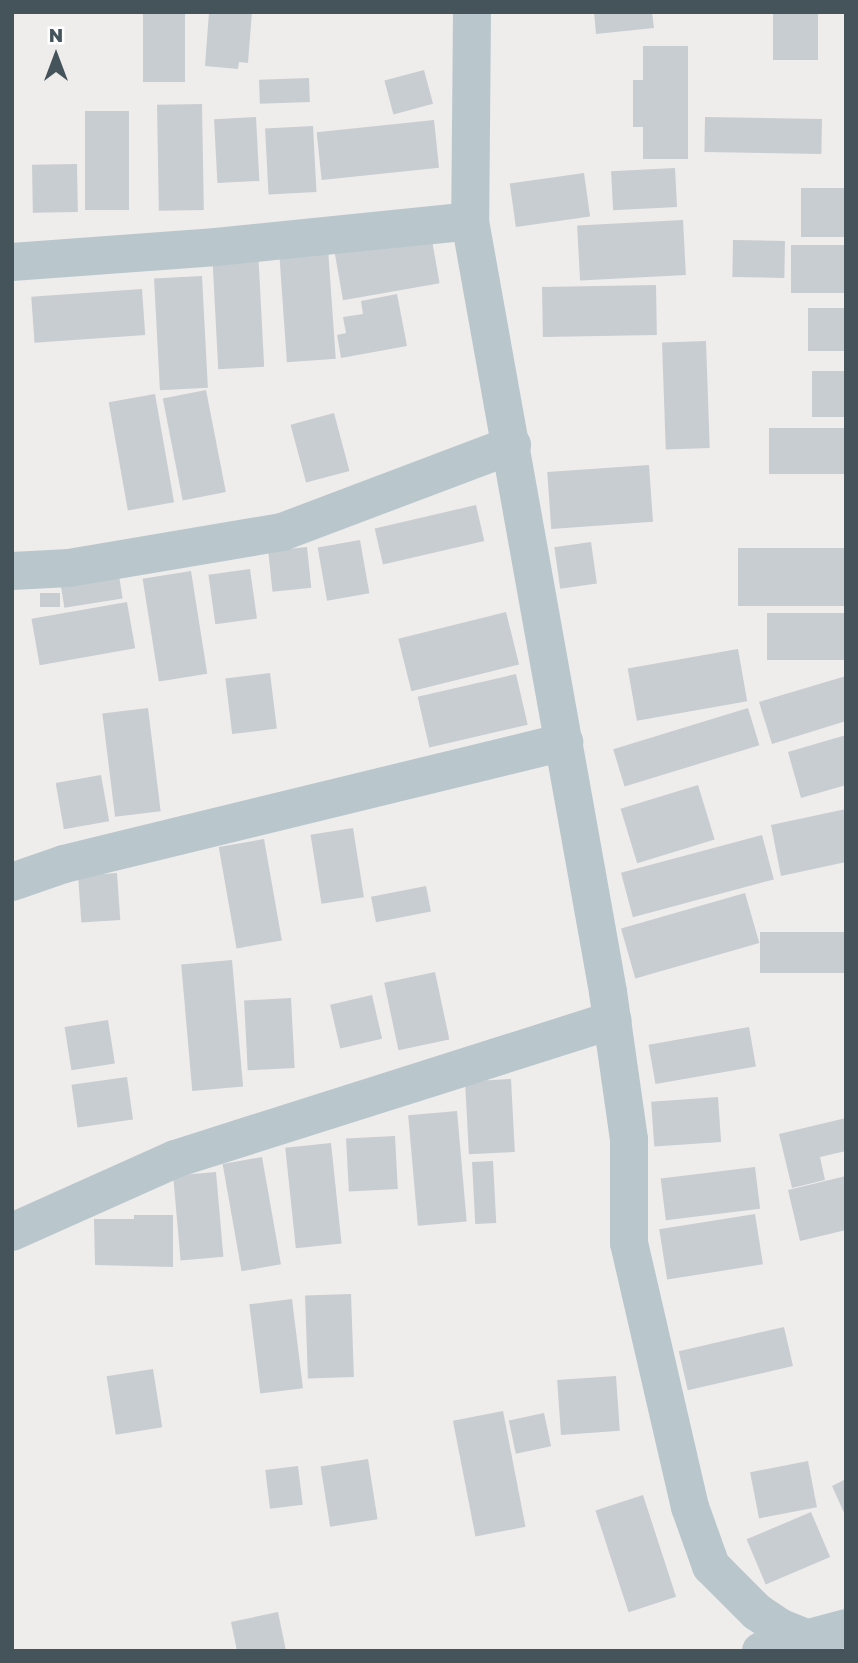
<!DOCTYPE html>
<html>
<head>
<meta charset="utf-8">
<style>
  body { margin:0 }
  #map { position:relative; width:858px; height:1663px; overflow:hidden; background:#efecec; font-family:"Golos Text",sans-serif }
  div>[style] { position:absolute }
  [style*='--x'] { left:calc(var(--x)*1px); top:calc(var(--y)*1px); width:calc(var(--w)*1px); rotate:calc(var(--a)*1deg) }
  .building>* { inset:0; background:#c8cdd1; transform-origin:0 0 }
  .minor>* { height:38px; margin:-19px; padding:0 19px; transform-origin:19px; border-radius:19px; background:#b9c7cc }
  span { translate:-50% -50%; white-space:nowrap; text-align:center; line-height:1.15; -webkit-text-stroke:7px #fff; paint-order:stroke }
  .frame { position:absolute; inset:0; border:14px solid #44545a; pointer-events:none }
  .north { position:absolute; left:21px; top:21px; width:70px; height:70px; -webkit-text-stroke:5px #fff; paint-order:stroke; rotate:0deg; font-size:19px; font-weight:700; line-height:28px; text-align:center; color:#44545a }
  .north::after { content:''; display:block; margin:auto; width:24px; height:32px; background:#44545a; clip-path:polygon(50% 0,100% 100%,50% 72%,0 100%) }
</style>
</head>
<body>
<div id="map">
  <div class="building">
    <div style="left:143px;top:12px;width:42px;height:70px"></div>
    <div style="clip-path:polygon(209px 12px,252px 12px,248px 63px,239px 62px,238px 69px,205px 66px)"></div>
    <div style="clip-path:polygon(594px 12px,652px 12px,654px 28px,596px 34px)"></div>
    <div style="left:773px;top:12px;width:45px;height:48px"></div>
    <div style="clip-path:polygon(643px 46px,688px 46px,688px 159px,643px 159px,643px 127px,633px 127px,633px 80px,643px 80px)"></div>
    <div style="left:424px;top:70px;width:35px;height:41px;rotate:75deg"></div>
    <div style="left:309px;top:78px;width:24px;height:50px;rotate:88deg"></div>
    <div style="left:202px;top:104px;width:106px;height:45px;rotate:89deg"></div>
    <div style="left:85px;top:111px;width:44px;height:99px"></div>
    <div style="left:256px;top:117px;width:64px;height:42px;rotate:87deg"></div>
    <div style="left:705px;top:117px;width:117px;height:35px;rotate:1deg"></div>
    <div style="left:434px;top:120px;width:48px;height:118px;rotate:84deg"></div>
    <div style="left:313px;top:126px;width:66px;height:48px;rotate:87deg"></div>
    <div style="left:77px;top:164px;width:48px;height:45px;rotate:89deg"></div>
    <div style="left:675px;top:168px;width:39px;height:64px;rotate:87deg"></div>
    <div style="left:584px;top:173px;width:44px;height:75px;rotate:82deg"></div>
    <div style="left:801px;top:188px;width:45px;height:49px"></div>
    <div style="left:683px;top:220px;width:55px;height:106px;rotate:87deg"></div>
    <div style="left:430px;top:229px;width:55px;height:98px;rotate:80deg"></div>
    <div style="left:733px;top:240px;width:52px;height:37px;rotate:1deg"></div>
    <div style="left:791px;top:245px;width:55px;height:48px"></div>
    <div style="left:328px;top:248px;width:111px;height:49px;rotate:86deg"></div>
    <div style="left:258px;top:249px;width:118px;height:46px;rotate:87deg"></div>
    <div style="left:202px;top:276px;width:112px;height:48px;rotate:87deg"></div>
    <div style="left:656px;top:285px;width:50px;height:114px;rotate:89deg"></div>
    <div style="left:142px;top:289px;width:46px;height:111px;rotate:86deg"></div>
    <div style="clip-path:polygon(397px 294px,407px 346px,341px 358px,337px 335px,346px 333px,343px 317px,363px 314px,361px 301px)"></div>
    <div style="left:846px;top:308px;width:43px;height:38px;rotate:90deg"></div>
    <div style="left:706px;top:341px;width:107px;height:44px;rotate:88deg"></div>
    <div style="left:846px;top:371px;width:46px;height:34px;rotate:90deg"></div>
    <div style="left:206px;top:390px;width:104px;height:44px;rotate:79deg"></div>
    <div style="left:155px;top:394px;width:110px;height:47px;rotate:80deg"></div>
    <div style="left:334px;top:413px;width:60px;height:45px;rotate:75deg"></div>
    <div style="left:846px;top:428px;width:46px;height:77px;rotate:90deg"></div>
    <div style="left:649px;top:465px;width:57px;height:102px;rotate:86deg"></div>
    <div style="left:476px;top:505px;width:37px;height:104px;rotate:77deg"></div>
    <div style="left:360px;top:540px;width:54px;height:43px;rotate:80deg"></div>
    <div style="left:591px;top:542px;width:42px;height:37px;rotate:82deg"></div>
    <div style="left:307px;top:547px;width:41px;height:39px;rotate:84deg"></div>
    <div style="left:846px;top:548px;width:58px;height:108px;rotate:90deg"></div>
    <div style="left:117px;top:563px;width:36px;height:59px;rotate:81deg"></div>
    <div style="left:250px;top:569px;width:50px;height:42px;rotate:82deg"></div>
    <div style="left:191px;top:571px;width:104px;height:49px;rotate:81deg"></div>
    <div style="left:60px;top:593px;width:14px;height:20px;rotate:90deg"></div>
    <div style="left:127px;top:602px;width:47px;height:97px;rotate:80deg"></div>
    <div style="left:506px;top:612px;width:54px;height:111px;rotate:76deg"></div>
    <div style="left:846px;top:613px;width:47px;height:79px;rotate:90deg"></div>
    <div style="left:738px;top:649px;width:53px;height:112px;rotate:80deg"></div>
    <div style="left:270px;top:673px;width:56px;height:45px;rotate:83deg"></div>
    <div style="left:516px;top:674px;width:52px;height:101px;rotate:77deg"></div>
    <div style="clip-path:polygon(846px 676px,846px 721px,772px 744px,759px 702px)"></div>
    <div style="left:148px;top:708px;width:104px;height:46px;rotate:83deg"></div>
    <div style="left:748px;top:708px;width:39px;height:141px;rotate:73deg"></div>
    <div style="clip-path:polygon(846px 735px,846px 785px,801px 798px,788px 752px)"></div>
    <div style="left:101px;top:775px;width:47px;height:46px;rotate:80deg"></div>
    <div style="left:698px;top:785px;width:57px;height:81px;rotate:73deg"></div>
    <div style="clip-path:polygon(846px 809px,846px 862px,781px 876px,771px 825px)"></div>
    <div style="left:353px;top:828px;width:70px;height:43px;rotate:81deg"></div>
    <div style="left:762px;top:835px;width:46px;height:146px;rotate:75deg"></div>
    <div style="left:264px;top:839px;width:103px;height:46px;rotate:80deg"></div>
    <div style="left:117px;top:873px;width:47px;height:39px;rotate:86deg"></div>
    <div style="left:426px;top:886px;width:26px;height:56px;rotate:79deg"></div>
    <div style="left:745px;top:893px;width:52px;height:129px;rotate:74deg"></div>
    <div style="left:846px;top:932px;width:41px;height:86px;rotate:90deg"></div>
    <div style="left:232px;top:960px;width:127px;height:51px;rotate:85deg"></div>
    <div style="left:435px;top:972px;width:69px;height:52px;rotate:78deg"></div>
    <div style="left:372px;top:995px;width:45px;height:43px;rotate:77deg"></div>
    <div style="left:291px;top:998px;width:70px;height:47px;rotate:87deg"></div>
    <div style="left:108px;top:1020px;width:44px;height:44px;rotate:81deg"></div>
    <div style="left:749px;top:1027px;width:40px;height:102px;rotate:80deg"></div>
    <div style="left:127px;top:1077px;width:43px;height:56px;rotate:82deg"></div>
    <div style="left:511px;top:1079px;width:73px;height:46px;rotate:87deg"></div>
    <div style="left:718px;top:1097px;width:45px;height:67px;rotate:86deg"></div>
    <div style="left:457px;top:1111px;width:111px;height:49px;rotate:85deg"></div>
    <div style="clip-path:polygon(846px 1118px,846px 1151px,820px 1157px,825px 1180px,792px 1188px,779px 1134px)"></div>
    <div style="left:395px;top:1136px;width:53px;height:49px;rotate:87deg"></div>
    <div style="left:331px;top:1143px;width:101px;height:46px;rotate:84deg"></div>
    <div style="left:262px;top:1157px;width:109px;height:40px;rotate:80deg"></div>
    <div style="left:493px;top:1161px;width:62px;height:21px;rotate:87deg"></div>
    <div style="left:755px;top:1167px;width:42px;height:95px;rotate:83deg"></div>
    <div style="left:216px;top:1172px;width:85px;height:43px;rotate:85deg"></div>
    <div style="clip-path:polygon(846px 1176px,846px 1230px,800px 1241px,788px 1190px)"></div>
    <div style="left:755px;top:1214px;width:51px;height:97px;rotate:81deg"></div>
    <div style="clip-path:polygon(134px 1215px,173px 1215px,173px 1267px,95px 1265px,94px 1219px,134px 1219px)"></div>
    <div style="left:351px;top:1294px;width:83px;height:46px;rotate:88deg"></div>
    <div style="left:292px;top:1299px;width:90px;height:43px;rotate:83deg"></div>
    <div style="left:784px;top:1327px;width:40px;height:108px;rotate:77deg"></div>
    <div style="left:153px;top:1369px;width:59px;height:47px;rotate:81deg"></div>
    <div style="left:616px;top:1376px;width:55px;height:59px;rotate:86deg"></div>
    <div style="left:503px;top:1411px;width:118px;height:51px;rotate:79deg"></div>
    <div style="left:544px;top:1413px;width:34px;height:36px;rotate:78deg"></div>
    <div style="left:368px;top:1459px;width:61px;height:48px;rotate:81deg"></div>
    <div style="left:808px;top:1461px;width:47px;height:59px;rotate:79deg"></div>
    <div style="left:298px;top:1466px;width:39px;height:33px;rotate:83deg"></div>
    <div style="clip-path:polygon(846px 1479px,846px 1517px,832px 1486px)"></div>
    <div style="left:643px;top:1495px;width:107px;height:50px;rotate:72deg"></div>
    <div style="left:811px;top:1512px;width:49px;height:70px;rotate:67deg"></div>
    <div style="clip-path:polygon(278px 1612px,286px 1651px,237px 1651px,231px 1622px)"></div>
  </div>
  <div class="minor">
    <div style="--x:472;--y:12;--w:209;--a:90.5"></div>
    <div style="--x:470;--y:221;--w:783;--a:79.85"></div>
    <div style="--x:608;--y:992;--w:149;--a:81.9"></div>
    <div style="--x:629;--y:1140;--w:103;--a:90"></div>
    <div style="--x:629;--y:1243;--w:271;--a:77"></div>
    <div style="--x:690;--y:1507;--w:63;--a:70.4"></div>
    <div style="--x:711;--y:1566;--w:65;--a:45"></div>
    <div style="--x:757;--y:1612;--w:27;--a:34"></div>
    <div style="--x:779;--y:1627;--w:29;--a:22"></div>
    <div style="--x:12;--y:262;--w:205;--a:-4.2"></div>
    <div style="--x:216;--y:247;--w:255;--a:-5.8"></div>
    <div style="--x:12;--y:571;--w:57;--a:-3"></div>
    <div style="--x:69;--y:568;--w:216;--a:-9.6"></div>
    <div style="--x:282;--y:532;--w:246;--a:-20.7"></div>
    <div style="--x:12;--y:882;--w:55;--a:-19.1"></div>
    <div style="--x:64;--y:864;--w:515;--a:-13.71"></div>
    <div style="--x:12;--y:1232;--w:179;--a:-24.1"></div>
    <div style="--x:175;--y:1159;--w:459;--a:-17.6"></div>
    <div style="--x:761;--y:1651;--w:88;--a:-15.1"></div>
  </div>
  <div class="frame"></div>
  <div class="north">N</div>
</div>
</body>
</html>
